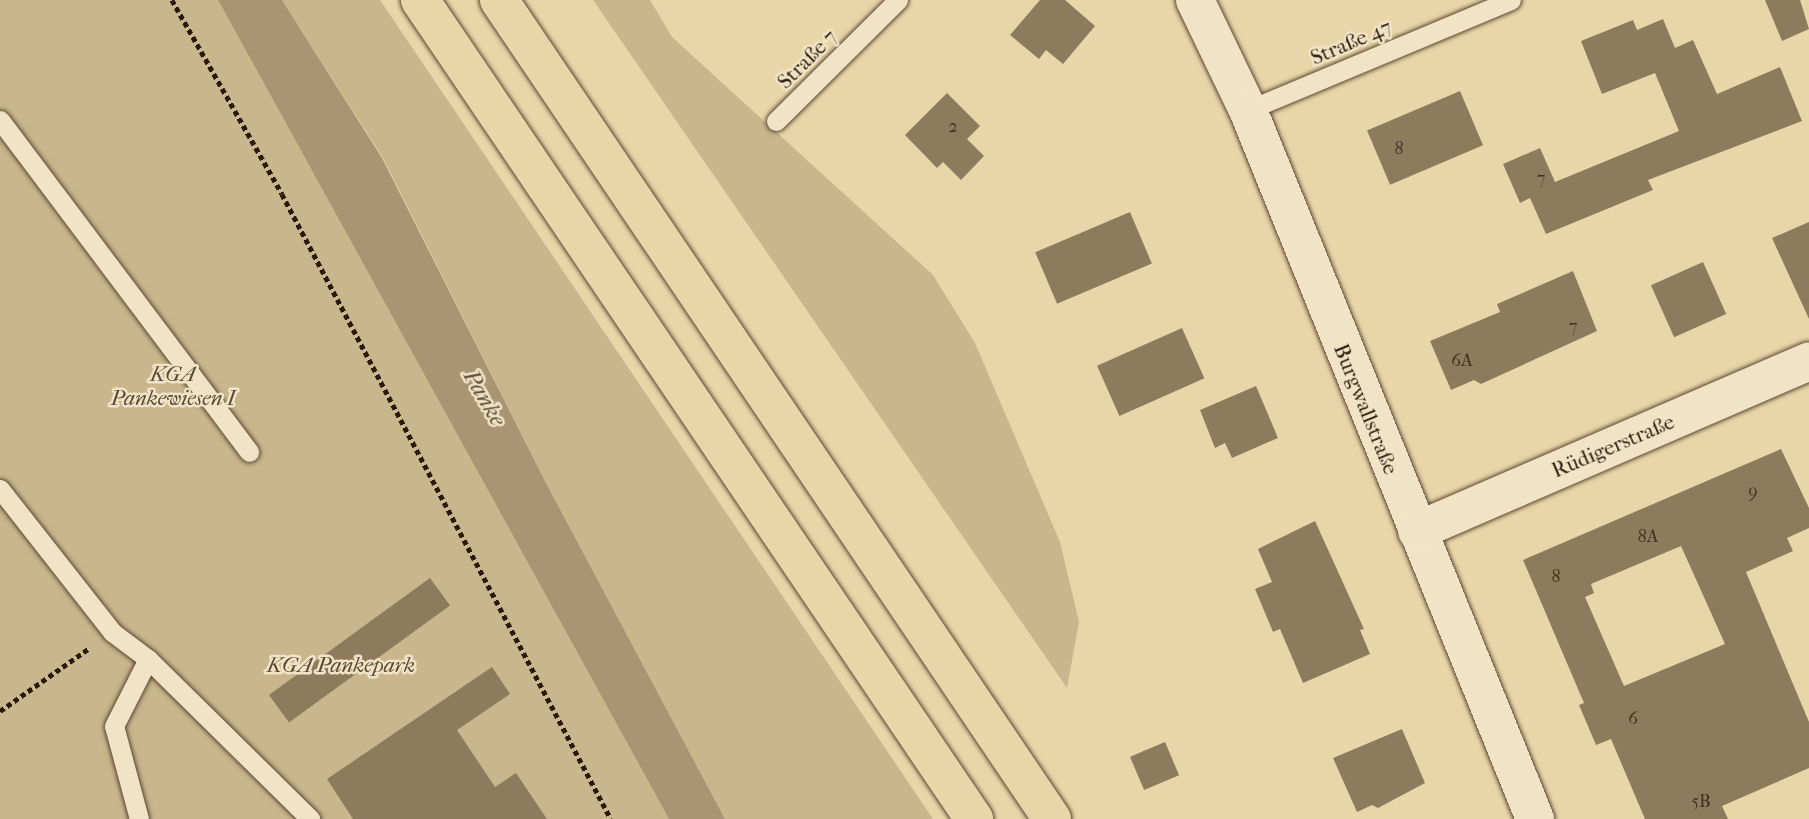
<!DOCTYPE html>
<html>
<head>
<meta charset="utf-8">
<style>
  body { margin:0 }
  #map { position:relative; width:1809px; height:819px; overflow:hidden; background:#e9d6a8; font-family:"IM FELL French Canon",serif }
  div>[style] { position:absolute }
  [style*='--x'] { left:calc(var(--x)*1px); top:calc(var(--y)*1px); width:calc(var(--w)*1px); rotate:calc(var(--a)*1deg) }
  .green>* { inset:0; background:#c9b68d }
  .water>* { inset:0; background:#a99573 }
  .building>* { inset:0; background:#8e7b5d; transform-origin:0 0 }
  .path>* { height:4.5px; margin-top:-2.25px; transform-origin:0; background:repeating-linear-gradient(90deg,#2c180c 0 5px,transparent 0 8.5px) }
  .roads { filter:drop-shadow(0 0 2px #5b4833) drop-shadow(0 0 2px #5b4833) }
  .lane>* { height:19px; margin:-9.5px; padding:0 9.5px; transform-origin:9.5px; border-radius:9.5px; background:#f1e4c6 }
  .street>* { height:38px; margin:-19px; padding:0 19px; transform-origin:19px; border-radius:19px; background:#f1e4c6 }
  .highway>* { height:38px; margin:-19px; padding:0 19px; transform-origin:19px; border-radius:19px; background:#e9d6a8 }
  span { translate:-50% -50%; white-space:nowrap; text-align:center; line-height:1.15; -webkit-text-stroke:5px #f1e4c6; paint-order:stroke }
  .number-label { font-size:18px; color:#443120 }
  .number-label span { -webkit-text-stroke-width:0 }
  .street-label { font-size:21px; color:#2c180c }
  .park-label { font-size:21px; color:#5b4733; font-style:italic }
  .water-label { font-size:23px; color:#5e4a35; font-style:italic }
</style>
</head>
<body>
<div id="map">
  <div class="green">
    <div style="clip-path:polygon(0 0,218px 0,669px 819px,0 819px)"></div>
    <div style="clip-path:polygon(282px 0,380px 0,933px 819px,725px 819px,546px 483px,383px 158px)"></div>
    <div style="clip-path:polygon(593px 0,650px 0,672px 37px,933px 275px,975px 343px,1060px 542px,1079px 622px,1067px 688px)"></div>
  </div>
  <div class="water">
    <div style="clip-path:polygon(218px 0,282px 0,382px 158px,546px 483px,725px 819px,669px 819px)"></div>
  </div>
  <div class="building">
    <div style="clip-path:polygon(1040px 0,1065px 0,1095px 26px,1063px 64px,1046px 50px,1039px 59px,1010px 35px)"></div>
    <div style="clip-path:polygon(1765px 0,1800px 0,1809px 29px,1782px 41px)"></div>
    <div style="clip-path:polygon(1663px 19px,1675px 48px,1693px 40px,1717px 94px,1780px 67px,1802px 121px,1648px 180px,1653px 190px,1546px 234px,1530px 198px,1520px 203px,1503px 164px,1540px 148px,1555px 182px,1679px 131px,1655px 73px,1602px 94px,1581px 41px,1633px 20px,1637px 30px)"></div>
    <div style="left:1460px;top:91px;width:59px;height:101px;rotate:67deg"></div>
    <div style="clip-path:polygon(947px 93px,980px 126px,967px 139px,984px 156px,961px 180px,943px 162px,937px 168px,905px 135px)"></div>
    <div style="left:1130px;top:212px;width:56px;height:103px;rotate:67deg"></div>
    <div style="clip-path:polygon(1809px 222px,1809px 319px,1772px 238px)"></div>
    <div style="left:1703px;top:262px;width:57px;height:57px;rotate:66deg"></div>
    <div style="clip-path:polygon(1573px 271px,1597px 331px,1481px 384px,1474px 380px,1451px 390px,1430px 341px,1500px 312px,1497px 304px)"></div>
    <div style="left:1182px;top:328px;width:55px;height:93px;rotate:66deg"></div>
    <div style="clip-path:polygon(1256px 386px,1278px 438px,1232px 458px,1225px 443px,1215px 448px,1200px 410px)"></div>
    <div style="clip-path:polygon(evenodd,1781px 449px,1809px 508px,1809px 528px,1787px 538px,1793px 551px,1746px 572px,1809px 722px,1809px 768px,1722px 806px,1728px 819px,1645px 819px,1611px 739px,1596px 745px,1579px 705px,1584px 703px,1523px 560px,1781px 449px,1681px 546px,1725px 644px,1624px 686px,1585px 597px,1594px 593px,1591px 584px,1681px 546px)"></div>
    <div style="clip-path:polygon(1315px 521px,1364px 629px,1360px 630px,1370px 654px,1303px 683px,1280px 629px,1273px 632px,1255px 589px,1272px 582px,1258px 549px)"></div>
    <div style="left:430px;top:578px;width:34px;height:199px;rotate:54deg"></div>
    <div style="clip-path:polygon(492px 667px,510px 694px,457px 730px,495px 787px,516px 773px,547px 819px,353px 819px,327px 779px)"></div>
    <div style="clip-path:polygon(1402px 729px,1425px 783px,1378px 808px,1372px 805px,1357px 812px,1333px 758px)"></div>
    <div style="left:1165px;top:742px;width:36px;height:38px;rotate:67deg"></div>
  </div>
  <div class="path">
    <div style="--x:172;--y:0;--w:223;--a:60.4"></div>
    <div style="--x:282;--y:194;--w:706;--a:62.24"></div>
    <div style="--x:0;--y:711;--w:108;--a:-35.2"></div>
  </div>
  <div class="roads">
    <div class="lane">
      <div style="--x:1248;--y:110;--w:285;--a:-22.7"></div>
      <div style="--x:0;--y:120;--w:415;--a:53.1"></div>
      <div style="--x:776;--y:121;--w:172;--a:-44.8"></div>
      <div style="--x:0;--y:489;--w:182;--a:51.9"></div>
      <div style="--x:112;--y:632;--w:45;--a:36.9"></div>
      <div style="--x:148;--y:659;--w:228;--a:44.6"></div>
      <div style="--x:139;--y:819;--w:96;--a:-105"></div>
      <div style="--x:114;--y:726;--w:75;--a:-63.1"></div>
    </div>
    <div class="street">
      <div style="--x:1195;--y:0;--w:122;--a:64.3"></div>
      <div style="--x:1248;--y:110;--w:765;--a:67.96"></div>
      <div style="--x:1417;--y:531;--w:427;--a:-23.4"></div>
    </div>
    <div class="highway">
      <div style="--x:420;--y:0;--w:989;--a:55.92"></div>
      <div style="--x:499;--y:0;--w:988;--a:55.97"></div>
    </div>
  </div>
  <div class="number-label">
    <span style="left:953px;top:127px">2</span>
    <span style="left:1399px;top:149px">8</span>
    <span style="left:1541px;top:179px">7</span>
    <span style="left:1573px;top:327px">7</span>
    <span style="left:1462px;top:361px">6A</span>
    <span style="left:1753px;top:492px">9</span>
    <span style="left:1648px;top:537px">8A</span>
    <span style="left:1556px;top:577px">8</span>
    <span style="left:1633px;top:719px">6</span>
    <span style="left:1701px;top:802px">5B</span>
  </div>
  <div class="street-label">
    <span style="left:1351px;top:42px;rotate:-23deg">Straße 47</span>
    <span style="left:807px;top:59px;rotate:-45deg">Straße 7</span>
    <span style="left:1366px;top:409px;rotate:68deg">Burgwallstraße</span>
    <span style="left:1613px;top:446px;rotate:-23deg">Rüdigerstraße</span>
  </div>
  <div class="park-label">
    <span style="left:173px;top:386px">KGA<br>Pankewiesen I</span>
    <span style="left:341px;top:665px">KGA Pankepark</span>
  </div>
  <div class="water-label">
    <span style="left:484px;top:398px;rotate:60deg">Panke</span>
  </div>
</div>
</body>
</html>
